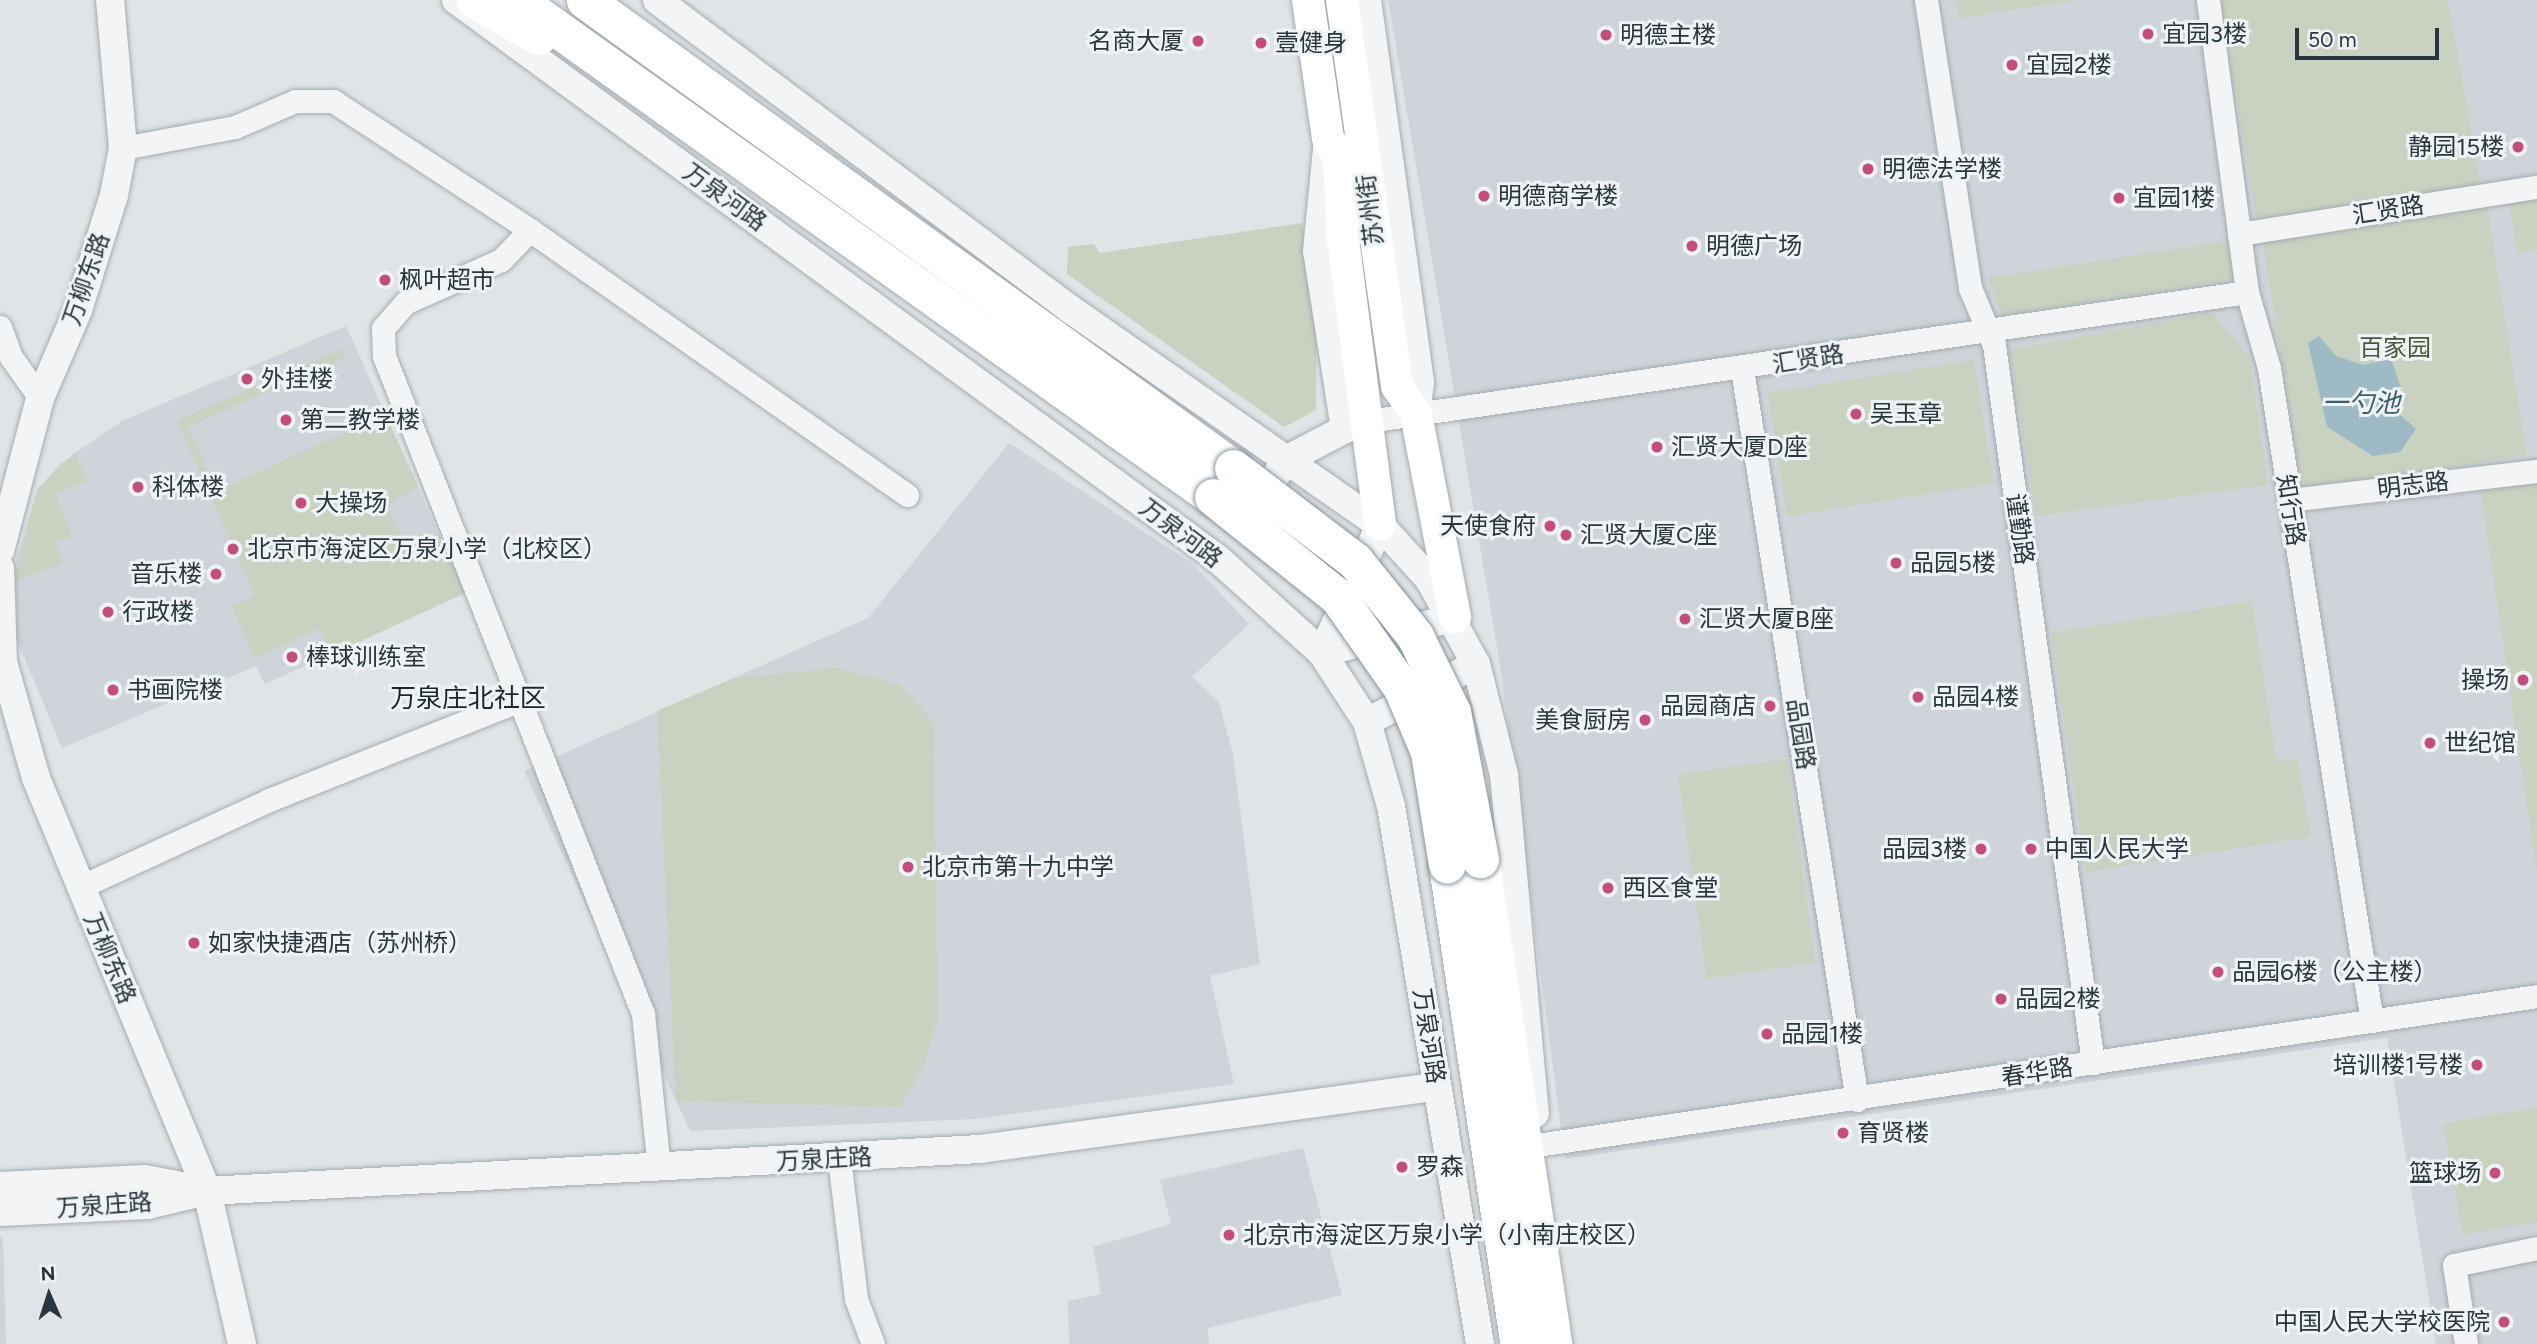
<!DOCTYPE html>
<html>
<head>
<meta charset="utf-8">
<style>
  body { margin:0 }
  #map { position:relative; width:2537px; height:1344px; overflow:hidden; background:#dfe4e7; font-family:Figtree,"Noto Sans SC",sans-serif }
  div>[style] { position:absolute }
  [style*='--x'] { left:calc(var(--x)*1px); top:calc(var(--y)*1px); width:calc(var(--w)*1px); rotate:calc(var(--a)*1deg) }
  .built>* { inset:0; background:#ced4d9 }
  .green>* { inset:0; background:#c9d1c1; transform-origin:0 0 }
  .water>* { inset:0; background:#9dbac5 }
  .roads { filter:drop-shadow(0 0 2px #a5acb1) drop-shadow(0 0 2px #a5acb1) }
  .minor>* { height:23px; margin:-11.5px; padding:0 11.5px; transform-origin:11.5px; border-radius:11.5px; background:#f2f4f6 }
  .tertiary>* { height:28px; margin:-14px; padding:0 14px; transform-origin:14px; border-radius:14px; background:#f2f4f6 }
  .secondary>* { height:32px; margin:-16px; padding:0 16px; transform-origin:16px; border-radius:16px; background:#fff }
  .trunk>* { height:37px; margin:-18.5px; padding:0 18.5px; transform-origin:18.5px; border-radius:18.5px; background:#fff }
  .bridges { filter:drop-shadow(0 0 2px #88959d) drop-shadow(0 0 2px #88959d) }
  .trunk-bridge>* { height:37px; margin:-18.5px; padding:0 18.5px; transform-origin:18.5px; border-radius:18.5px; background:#fff }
  .dots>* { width:19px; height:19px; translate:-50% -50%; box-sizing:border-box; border:4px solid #eff3f5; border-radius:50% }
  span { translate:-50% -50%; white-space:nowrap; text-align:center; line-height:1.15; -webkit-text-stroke:6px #eff3f5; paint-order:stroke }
  .poi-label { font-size:24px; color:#29363d }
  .left { translate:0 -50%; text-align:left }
  .right { translate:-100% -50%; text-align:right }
  .street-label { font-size:24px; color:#29363d }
  .park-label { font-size:24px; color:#465838 }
  .water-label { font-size:26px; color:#375d6e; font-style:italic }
  .neighbourhood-label { font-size:26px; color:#1c262e }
  .north { position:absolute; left:14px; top:1260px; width:70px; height:70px; -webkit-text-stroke:5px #eff3f5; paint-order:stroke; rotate:357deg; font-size:19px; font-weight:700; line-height:28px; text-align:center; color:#29363d }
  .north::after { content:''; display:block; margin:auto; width:24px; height:32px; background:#29363d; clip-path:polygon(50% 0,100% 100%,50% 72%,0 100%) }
  .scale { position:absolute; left:2295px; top:28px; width:144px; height:32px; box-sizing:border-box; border:4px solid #29363d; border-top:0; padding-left:9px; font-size:21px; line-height:24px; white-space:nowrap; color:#29363d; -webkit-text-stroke:5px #eff3f5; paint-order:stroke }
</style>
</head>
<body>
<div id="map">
  <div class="built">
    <div style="clip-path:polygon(1388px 0,2537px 0,2537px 1344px,2436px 1344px,2387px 1038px,1565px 1159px,1499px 659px)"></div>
    <div style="clip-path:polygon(346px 326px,465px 593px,265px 684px,256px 666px,62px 748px,17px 640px,15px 564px,37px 490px,61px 463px,122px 421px)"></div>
    <div style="clip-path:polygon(1009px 443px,1193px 564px,1249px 624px,1192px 677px,1219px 702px,1233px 755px,1260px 964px,1210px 976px,1234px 1084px,976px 1119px,690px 1131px,524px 771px,868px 618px)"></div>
    <div style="clip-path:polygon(1303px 1148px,1342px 1295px,1208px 1328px,1209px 1344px,1069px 1344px,1068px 1301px,1101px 1294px,1093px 1247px,1171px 1224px,1160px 1180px)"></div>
    <div style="clip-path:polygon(0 1237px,3px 1237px,6px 1344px,0 1344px)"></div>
  </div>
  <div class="green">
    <div style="clip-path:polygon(1956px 0,2077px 0,1959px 18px)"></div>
    <div style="clip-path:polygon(2221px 0,2448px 0,2481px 187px,2256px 219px)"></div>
    <div style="clip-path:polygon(2537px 196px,2537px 249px,2517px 252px,2509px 200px)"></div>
    <div style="left:2487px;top:206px;width:252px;height:227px;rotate:81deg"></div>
    <div style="clip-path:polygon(1302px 223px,1317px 315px,1316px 410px,1284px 427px,1067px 274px,1068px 247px,1094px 244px,1099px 253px)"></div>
    <div style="clip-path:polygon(2227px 241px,2238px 249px,2235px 279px,2002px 316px,1988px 278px)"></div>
    <div style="clip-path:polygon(2211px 313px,2249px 355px,2268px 485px,2036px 516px,2009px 350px)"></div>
    <div style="clip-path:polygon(343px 349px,346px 357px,188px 427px,217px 491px,385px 414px,418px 486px,386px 506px,405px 544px,440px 535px,465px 593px,331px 655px,319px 629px,254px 659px,232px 606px,255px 596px,177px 420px)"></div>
    <div style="left:1974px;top:360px;width:125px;height:209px;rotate:81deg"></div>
    <div style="clip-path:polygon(75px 453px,87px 481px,56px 494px,72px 536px,55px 543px,63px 563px,15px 581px,37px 490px)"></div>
    <div style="clip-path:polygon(2537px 479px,2537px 873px,2480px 487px)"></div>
    <div style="clip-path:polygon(2252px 601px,2276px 761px,2297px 759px,2311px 837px,2086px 872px,2051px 633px)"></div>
    <div style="clip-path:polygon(838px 668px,900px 685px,933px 722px,938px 1017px,925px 1063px,900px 1107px,676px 1101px,657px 711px,734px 678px)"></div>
    <div style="left:1787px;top:759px;width:206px;height:110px;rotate:82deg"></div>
    <div style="clip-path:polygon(2537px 1107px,2537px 1222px,2463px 1235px,2443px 1124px)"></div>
  </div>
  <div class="water">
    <div style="clip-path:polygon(2319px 336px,2336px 356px,2363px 365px,2391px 359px,2401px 388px,2398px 413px,2416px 429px,2400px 452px,2373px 456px,2327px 427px,2308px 343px)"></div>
  </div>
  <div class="roads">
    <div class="minor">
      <div style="--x:1926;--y:0;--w:291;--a:81.3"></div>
      <div style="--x:1970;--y:288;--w:62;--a:67.2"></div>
      <div style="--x:1994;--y:345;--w:725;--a:82.15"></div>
      <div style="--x:2208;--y:0;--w:295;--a:82.4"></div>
      <div style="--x:2247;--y:292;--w:79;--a:73.9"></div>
      <div style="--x:2269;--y:368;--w:661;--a:81.04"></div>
      <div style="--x:123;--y:148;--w:114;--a:-10.6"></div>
      <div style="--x:235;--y:127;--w:65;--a:-23.4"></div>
      <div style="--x:295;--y:101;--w:38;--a:0"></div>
      <div style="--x:333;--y:101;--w:235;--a:33.2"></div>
      <div style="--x:530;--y:230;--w:461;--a:35.1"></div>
      <div style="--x:530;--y:230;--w:42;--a:134"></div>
      <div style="--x:501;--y:260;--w:105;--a:155.9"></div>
      <div style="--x:405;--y:303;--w:33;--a:131"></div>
      <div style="--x:383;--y:328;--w:28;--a:88"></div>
      <div style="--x:384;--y:356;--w:707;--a:68.51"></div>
      <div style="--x:643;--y:1014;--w:155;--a:84.1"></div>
      <div style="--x:2239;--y:234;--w:302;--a:-9"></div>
      <div style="--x:0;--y:327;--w:32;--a:70"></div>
      <div style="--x:11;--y:357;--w:50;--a:54.7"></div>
      <div style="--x:1742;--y:369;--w:740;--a:81.06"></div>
      <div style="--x:1368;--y:421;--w:888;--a:-8.35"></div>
      <div style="--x:2289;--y:500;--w:250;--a:-6.7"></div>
      <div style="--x:80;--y:887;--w:208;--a:-24.7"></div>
      <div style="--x:269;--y:800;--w:265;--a:-21.7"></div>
      <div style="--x:1537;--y:1145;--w:1011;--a:-8.47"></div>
      <div style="--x:839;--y:1158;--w:142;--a:83.1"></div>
      <div style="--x:856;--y:1299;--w:48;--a:69.3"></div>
      <div style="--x:2466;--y:1344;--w:80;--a:-98.6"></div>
      <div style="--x:2454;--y:1265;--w:85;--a:-11.6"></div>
    </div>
    <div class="tertiary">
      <div style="--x:456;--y:0;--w:945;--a:36.26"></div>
      <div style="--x:1218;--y:559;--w:140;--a:42.1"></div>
      <div style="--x:1322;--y:653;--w:82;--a:56.9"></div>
      <div style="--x:1367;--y:722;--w:87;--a:74.1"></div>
      <div style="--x:1391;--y:806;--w:545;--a:80.61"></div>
      <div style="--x:657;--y:0;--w:516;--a:36.8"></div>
      <div style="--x:1070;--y:309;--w:378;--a:34.9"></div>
      <div style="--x:1380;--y:525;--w:73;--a:47.8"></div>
      <div style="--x:1429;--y:579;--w:97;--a:61.1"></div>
      <div style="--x:1476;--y:664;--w:114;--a:75.8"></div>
      <div style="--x:1504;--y:775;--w:340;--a:84.8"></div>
      <div style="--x:1367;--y:0;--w:386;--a:82.1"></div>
      <div style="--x:1420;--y:382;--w:32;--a:97"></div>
      <div style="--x:1277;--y:474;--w:17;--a:-57"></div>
      <div style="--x:1286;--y:460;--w:67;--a:-27.7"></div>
      <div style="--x:1345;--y:429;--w:180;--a:-98.9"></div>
      <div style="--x:1317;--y:251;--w:114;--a:-84.4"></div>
      <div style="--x:0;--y:551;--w:158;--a:-75.3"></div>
      <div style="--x:40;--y:398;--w:96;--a:-66.6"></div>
      <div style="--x:78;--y:310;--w:121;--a:-72.6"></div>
      <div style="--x:114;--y:195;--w:48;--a:-79.2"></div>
      <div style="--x:123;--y:148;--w:149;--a:-95"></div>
      <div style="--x:0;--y:568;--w:94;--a:88.2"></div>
      <div style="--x:3;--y:662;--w:121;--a:74.1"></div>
      <div style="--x:36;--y:778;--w:447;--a:67.5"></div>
      <div style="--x:207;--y:1191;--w:157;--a:77.1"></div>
      <div style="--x:1322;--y:653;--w:141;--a:-65.6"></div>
      <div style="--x:1322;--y:653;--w:138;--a:-15.1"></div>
      <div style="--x:1367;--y:722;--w:123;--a:-28"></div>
      <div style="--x:0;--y:1186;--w:145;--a:-2.8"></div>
      <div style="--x:145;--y:1179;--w:53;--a:10.9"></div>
      <div style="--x:0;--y:1212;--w:148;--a:-2.7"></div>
      <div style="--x:148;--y:1205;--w:61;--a:-13.3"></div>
      <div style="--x:207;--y:1191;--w:774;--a:-3.11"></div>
      <div style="--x:980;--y:1149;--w:461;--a:-7.8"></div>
    </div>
    <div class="secondary">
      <div style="--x:1308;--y:0;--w:139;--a:81.8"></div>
      <div style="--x:1328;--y:138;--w:23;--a:61"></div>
      <div style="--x:1339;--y:158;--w:81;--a:87.2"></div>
      <div style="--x:1343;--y:239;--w:288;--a:82.6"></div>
      <div style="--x:1342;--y:0;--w:390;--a:81.9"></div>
      <div style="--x:1397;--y:386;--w:34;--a:56"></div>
      <div style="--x:1416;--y:414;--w:207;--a:79.1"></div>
    </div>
    <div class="trunk">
      <div style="--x:475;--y:0;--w:73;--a:29.7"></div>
      <div style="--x:517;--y:0;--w:855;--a:35.53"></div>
      <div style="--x:585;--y:0;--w:799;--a:35.84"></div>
      <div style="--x:1480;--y:859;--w:490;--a:81.4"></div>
      <div style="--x:1447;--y:865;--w:484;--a:81.5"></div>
    </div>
  </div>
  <div class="bridges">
    <div class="trunk-bridge">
      <div style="--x:1233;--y:468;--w:153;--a:37.3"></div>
      <div style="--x:1355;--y:561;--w:96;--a:51.3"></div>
      <div style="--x:1415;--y:636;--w:85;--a:64"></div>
      <div style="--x:1452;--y:712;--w:150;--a:79.2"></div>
      <div style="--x:1213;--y:497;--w:160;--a:38.7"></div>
      <div style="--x:1338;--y:597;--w:111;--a:54.9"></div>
      <div style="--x:1402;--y:688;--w:69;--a:67.1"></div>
      <div style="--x:1429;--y:752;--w:114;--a:80.9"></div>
    </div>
  </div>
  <div class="dots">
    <div style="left:2148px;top:34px;background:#c44d7c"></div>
    <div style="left:1606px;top:35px;background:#c44d7c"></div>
    <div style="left:1198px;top:41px;background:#c44d7c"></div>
    <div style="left:1261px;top:43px;background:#c44d7c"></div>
    <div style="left:2012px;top:65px;background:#c44d7c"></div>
    <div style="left:2518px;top:147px;background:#c44d7c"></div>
    <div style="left:1868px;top:169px;background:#c44d7c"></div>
    <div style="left:1484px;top:196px;background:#c44d7c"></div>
    <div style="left:2119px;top:198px;background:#c44d7c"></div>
    <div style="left:1692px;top:246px;background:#c44d7c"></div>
    <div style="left:385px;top:280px;background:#c44d7c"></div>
    <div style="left:247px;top:379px;background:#c44d7c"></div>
    <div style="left:1856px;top:414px;background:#c44d7c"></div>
    <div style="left:286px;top:420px;background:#c44d7c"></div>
    <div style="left:1657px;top:447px;background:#c44d7c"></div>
    <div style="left:138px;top:487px;background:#c44d7c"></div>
    <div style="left:301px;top:503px;background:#c44d7c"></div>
    <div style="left:1550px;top:526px;background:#c44d7c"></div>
    <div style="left:1566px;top:535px;background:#c44d7c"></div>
    <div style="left:233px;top:549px;background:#c44d7c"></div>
    <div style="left:1896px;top:563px;background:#c44d7c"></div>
    <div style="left:216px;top:574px;background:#c44d7c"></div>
    <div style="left:108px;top:612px;background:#c44d7c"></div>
    <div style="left:1685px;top:619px;background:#c44d7c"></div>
    <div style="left:292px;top:657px;background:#c44d7c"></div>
    <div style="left:2523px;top:680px;background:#c44d7c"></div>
    <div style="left:113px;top:690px;background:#c44d7c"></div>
    <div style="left:1918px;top:697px;background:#c44d7c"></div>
    <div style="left:1770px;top:706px;background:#c44d7c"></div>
    <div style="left:1645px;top:720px;background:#c44d7c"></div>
    <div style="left:2430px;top:743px;background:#c44d7c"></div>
    <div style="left:1981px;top:849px;background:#c44d7c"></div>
    <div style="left:2031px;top:849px;background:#c44d7c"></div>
    <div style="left:908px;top:867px;background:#c44d7c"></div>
    <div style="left:1608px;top:888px;background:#c44d7c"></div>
    <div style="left:194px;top:943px;background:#c44d7c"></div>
    <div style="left:2218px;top:972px;background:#c44d7c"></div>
    <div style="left:2001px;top:999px;background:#c44d7c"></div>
    <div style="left:1767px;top:1034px;background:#c44d7c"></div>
    <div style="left:2477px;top:1065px;background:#c44d7c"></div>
    <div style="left:1843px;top:1133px;background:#c44d7c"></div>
    <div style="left:1402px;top:1167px;background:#c44d7c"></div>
    <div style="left:2495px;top:1173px;background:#c44d7c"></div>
    <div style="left:1229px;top:1235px;background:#c44d7c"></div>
    <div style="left:2504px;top:1322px;background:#c44d7c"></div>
  </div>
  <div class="poi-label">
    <span class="left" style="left:2162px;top:34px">宜园3楼</span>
    <span class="left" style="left:1620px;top:35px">明德主楼</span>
    <span class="right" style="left:1184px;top:41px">名商大厦</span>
    <span class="left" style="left:1275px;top:43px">壹健身</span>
    <span class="left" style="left:2026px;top:65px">宜园2楼</span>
    <span class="right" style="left:2504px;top:147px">静园15楼</span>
    <span class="left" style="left:1882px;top:169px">明德法学楼</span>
    <span class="left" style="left:1498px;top:196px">明德商学楼</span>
    <span class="left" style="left:2133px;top:198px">宜园1楼</span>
    <span class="left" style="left:1706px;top:246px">明德广场</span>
    <span class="left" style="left:399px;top:280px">枫叶超市</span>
    <span class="left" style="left:261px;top:379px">外挂楼</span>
    <span class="left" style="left:1870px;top:414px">吴玉章</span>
    <span class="left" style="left:300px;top:420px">第二教学楼</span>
    <span class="left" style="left:1671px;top:447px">汇贤大厦D座</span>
    <span class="left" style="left:152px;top:487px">科体楼</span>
    <span class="left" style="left:315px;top:503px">大操场</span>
    <span class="right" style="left:1536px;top:526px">天使食府</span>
    <span class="left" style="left:1580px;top:535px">汇贤大厦C座</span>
    <span class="left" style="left:247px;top:549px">北京市海淀区万泉小学（北校区）</span>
    <span class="left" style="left:1910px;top:563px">品园5楼</span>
    <span class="right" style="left:202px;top:574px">音乐楼</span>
    <span class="left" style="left:122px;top:612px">行政楼</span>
    <span class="left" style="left:1699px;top:619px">汇贤大厦B座</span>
    <span class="left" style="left:306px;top:657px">棒球训练室</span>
    <span class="right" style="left:2509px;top:680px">操场</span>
    <span class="left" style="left:127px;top:690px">书画院楼</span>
    <span class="left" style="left:1932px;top:697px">品园4楼</span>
    <span class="right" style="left:1756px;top:706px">品园商店</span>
    <span class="right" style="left:1631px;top:720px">美食厨房</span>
    <span class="left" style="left:2444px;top:743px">世纪馆</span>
    <span class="right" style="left:1967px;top:849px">品园3楼</span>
    <span class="left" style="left:2045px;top:849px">中国人民大学</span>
    <span class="left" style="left:922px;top:867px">北京市第十九中学</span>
    <span class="left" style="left:1622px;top:888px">西区食堂</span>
    <span class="left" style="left:208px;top:943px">如家快捷酒店（苏州桥）</span>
    <span class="left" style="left:2232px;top:972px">品园6楼（公主楼）</span>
    <span class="left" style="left:2015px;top:999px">品园2楼</span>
    <span class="left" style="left:1781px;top:1034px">品园1楼</span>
    <span class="right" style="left:2463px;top:1065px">培训楼1号楼</span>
    <span class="left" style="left:1857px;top:1133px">育贤楼</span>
    <span class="left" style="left:1416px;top:1167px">罗森</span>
    <span class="right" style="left:2481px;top:1173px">篮球场</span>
    <span class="left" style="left:1243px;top:1235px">北京市海淀区万泉小学（小南庄校区）</span>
    <span class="right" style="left:2490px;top:1322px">中国人民大学校医院</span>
  </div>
  <div class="street-label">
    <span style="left:725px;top:197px;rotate:36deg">万泉河路</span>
    <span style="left:1370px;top:210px;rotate:-97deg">苏州街</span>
    <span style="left:2388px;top:210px;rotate:-9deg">汇贤路</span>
    <span style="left:86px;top:279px;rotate:-71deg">万柳东路</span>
    <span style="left:1808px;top:359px;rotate:-9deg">汇贤路</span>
    <span style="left:2413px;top:485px;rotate:-7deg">明志路</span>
    <span style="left:2291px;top:510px;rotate:81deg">知行路</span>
    <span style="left:2020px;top:529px;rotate:82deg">谨勤路</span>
    <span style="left:1181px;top:533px;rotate:37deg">万泉河路</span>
    <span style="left:1801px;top:734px;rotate:81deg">品园路</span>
    <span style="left:110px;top:958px;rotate:67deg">万柳东路</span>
    <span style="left:1429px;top:1036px;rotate:81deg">万泉河路</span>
    <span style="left:2037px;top:1072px;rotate:-9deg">春华路</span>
    <span style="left:824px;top:1159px;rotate:-3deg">万泉庄路</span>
    <span style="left:104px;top:1205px;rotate:-4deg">万泉庄路</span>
  </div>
  <div class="park-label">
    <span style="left:2395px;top:348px">百家园</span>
  </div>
  <div class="water-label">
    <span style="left:2361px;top:404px">一勺池</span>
  </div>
  <div class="neighbourhood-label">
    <span style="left:468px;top:699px">万泉庄北社区</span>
  </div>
  <div class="north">N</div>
  <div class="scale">50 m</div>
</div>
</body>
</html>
